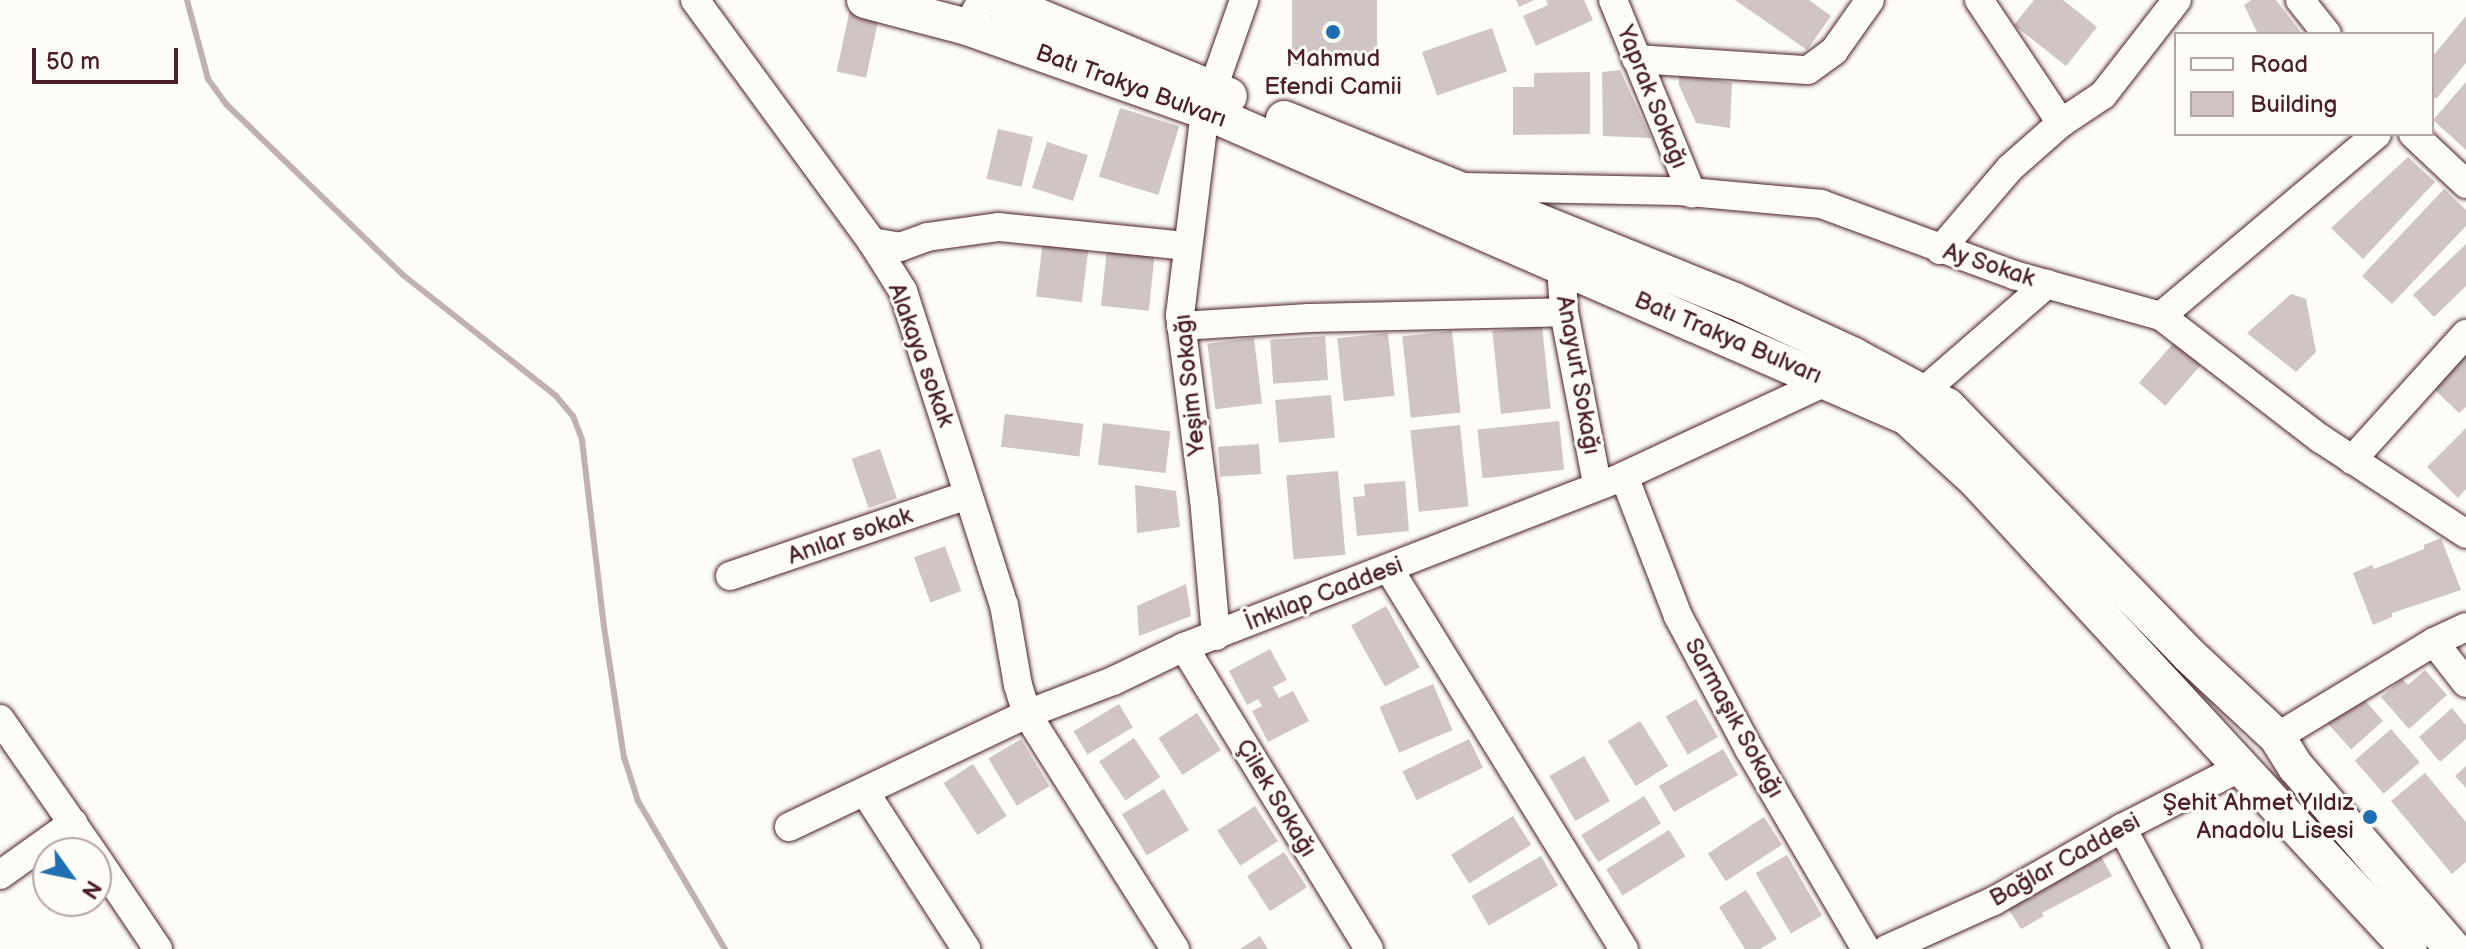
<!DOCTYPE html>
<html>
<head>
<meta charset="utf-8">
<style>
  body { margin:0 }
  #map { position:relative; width:2466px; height:949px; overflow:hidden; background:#fdfcf7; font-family:"Balsamiq Sans",sans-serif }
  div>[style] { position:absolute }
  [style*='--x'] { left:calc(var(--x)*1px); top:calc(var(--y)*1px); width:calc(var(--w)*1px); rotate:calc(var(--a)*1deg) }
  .stream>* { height:6px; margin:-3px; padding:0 3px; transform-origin:3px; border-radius:3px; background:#c0b1b1 }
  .building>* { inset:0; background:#d0c5c4; transform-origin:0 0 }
  .roads { filter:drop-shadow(0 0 2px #4a1f2b) drop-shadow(0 0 2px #4a1f2b) }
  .minor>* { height:28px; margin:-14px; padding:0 14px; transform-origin:14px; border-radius:14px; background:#fdfcf7 }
  .major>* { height:36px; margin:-18px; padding:0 18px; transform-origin:18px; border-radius:18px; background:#fdfcf7 }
  .dots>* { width:22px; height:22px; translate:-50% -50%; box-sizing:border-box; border:4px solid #fdfcf7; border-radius:50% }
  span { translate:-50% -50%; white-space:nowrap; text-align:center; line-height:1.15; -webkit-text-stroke:6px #fdfcf7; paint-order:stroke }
  .poi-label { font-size:24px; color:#4a1f2b }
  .right { translate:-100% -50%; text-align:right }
  .street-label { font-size:24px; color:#4a1f2b }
  .legend { position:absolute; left:2174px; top:32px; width:260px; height:104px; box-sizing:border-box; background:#fdfcf7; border:2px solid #b5a4a5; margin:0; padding:10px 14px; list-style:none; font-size:24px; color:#4a1f2b }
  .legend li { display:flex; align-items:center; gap:16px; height:40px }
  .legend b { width:40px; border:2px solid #b5a4a5 }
  .north { position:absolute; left:32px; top:837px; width:80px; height:80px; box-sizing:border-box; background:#fdfcf7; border:2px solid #b5a4a5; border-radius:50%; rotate:123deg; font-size:22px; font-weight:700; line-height:32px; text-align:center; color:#4a1f2b }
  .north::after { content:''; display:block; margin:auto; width:28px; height:36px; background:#1f6fb2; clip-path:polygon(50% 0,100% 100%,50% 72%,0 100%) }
  .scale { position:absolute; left:32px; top:48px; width:146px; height:36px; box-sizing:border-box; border:4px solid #4a1f2b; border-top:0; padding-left:10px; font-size:24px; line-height:28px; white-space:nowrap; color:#4a1f2b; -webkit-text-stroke:6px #fdfcf7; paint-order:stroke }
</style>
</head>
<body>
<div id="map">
  <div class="stream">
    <div style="--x:187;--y:0;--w:82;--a:75.1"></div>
    <div style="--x:208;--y:79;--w:32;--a:54"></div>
    <div style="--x:227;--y:105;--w:245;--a:44"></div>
    <div style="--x:403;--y:275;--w:195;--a:38.3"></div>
    <div style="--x:556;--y:396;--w:26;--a:50"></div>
    <div style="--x:573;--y:416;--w:26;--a:69"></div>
    <div style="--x:582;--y:440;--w:188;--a:83.3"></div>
    <div style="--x:604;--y:627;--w:132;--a:81.3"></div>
    <div style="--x:624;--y:757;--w:46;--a:72.3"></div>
    <div style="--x:638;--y:801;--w:172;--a:59.6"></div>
  </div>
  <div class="building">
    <div style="left:1292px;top:0;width:85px;height:64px"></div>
    <div style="clip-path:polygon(1516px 0,1534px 0,1519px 7px)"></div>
    <div style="clip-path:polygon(1546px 0,1584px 0,1593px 20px,1536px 46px,1523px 16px,1548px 5px)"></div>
    <div style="clip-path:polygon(1735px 0,1809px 0,1831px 16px,1807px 50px)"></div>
    <div style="clip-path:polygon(2034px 0,2063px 0,2097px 27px,2066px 66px,2014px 25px)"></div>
    <div style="clip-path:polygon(2251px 0,2276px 0,2302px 34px,2258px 34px,2244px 5px)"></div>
    <div style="left:850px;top:9px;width:30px;height:64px;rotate:12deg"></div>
    <div style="clip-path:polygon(2466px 16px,2466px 63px,2436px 99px,2432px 96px,2432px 57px)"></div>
    <div style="left:1492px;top:28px;width:46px;height:74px;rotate:71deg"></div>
    <div style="clip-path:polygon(1620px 70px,1651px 138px,1603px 136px,1602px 72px)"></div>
    <div style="clip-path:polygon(1590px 72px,1590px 134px,1513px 135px,1513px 87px,1534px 87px,1534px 73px)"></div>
    <div style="clip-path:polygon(1679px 74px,1732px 83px,1730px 128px,1696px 123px,1679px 85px)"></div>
    <div style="clip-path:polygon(2466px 82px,2466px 150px,2433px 120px)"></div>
    <div style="left:1120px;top:108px;width:62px;height:72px;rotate:17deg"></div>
    <div style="left:998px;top:129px;width:36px;height:51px;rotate:13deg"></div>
    <div style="left:1047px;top:142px;width:43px;height:48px;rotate:18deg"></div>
    <div style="clip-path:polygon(2408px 157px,2435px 182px,2363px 259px,2331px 228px)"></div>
    <div style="clip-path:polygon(2444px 189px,2466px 210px,2466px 226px,2392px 304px,2362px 276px)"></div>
    <div style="left:1043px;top:241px;width:46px;height:56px;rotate:7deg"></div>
    <div style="clip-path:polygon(2466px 244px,2466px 286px,2434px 317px,2413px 295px)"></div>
    <div style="left:1107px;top:249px;width:48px;height:57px;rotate:6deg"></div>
    <div style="clip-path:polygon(2291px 294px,2306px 299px,2316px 352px,2296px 372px,2247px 333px)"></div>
    <div style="left:1542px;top:326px;width:83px;height:50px;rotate:84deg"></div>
    <div style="left:1452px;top:331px;width:82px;height:50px;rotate:84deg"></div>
    <div style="left:1388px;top:333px;width:63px;height:51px;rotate:84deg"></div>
    <div style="left:1325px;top:336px;width:44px;height:55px;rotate:86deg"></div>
    <div style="left:1254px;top:338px;width:66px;height:47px;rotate:83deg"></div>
    <div style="left:2177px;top:339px;width:35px;height:58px;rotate:41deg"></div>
    <div style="clip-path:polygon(2466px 351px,2466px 407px,2459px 413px,2431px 386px)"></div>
    <div style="left:1331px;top:395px;width:43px;height:56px;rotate:85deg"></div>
    <div style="left:1005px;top:414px;width:79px;height:33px;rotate:7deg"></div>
    <div style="left:1559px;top:421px;width:49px;height:82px;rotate:84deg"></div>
    <div style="left:1103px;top:423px;width:68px;height:42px;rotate:7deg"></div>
    <div style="left:1460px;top:425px;width:82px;height:50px;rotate:84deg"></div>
    <div style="clip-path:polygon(2466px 428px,2466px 489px,2458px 498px,2427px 467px)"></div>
    <div style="left:1259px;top:444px;width:30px;height:41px;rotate:86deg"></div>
    <div style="left:880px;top:449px;width:52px;height:30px;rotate:71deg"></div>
    <div style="left:1338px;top:471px;width:84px;height:52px;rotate:85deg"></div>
    <div style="clip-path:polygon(1405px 481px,1409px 531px,1357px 536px,1353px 497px,1365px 496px,1364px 484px)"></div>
    <div style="clip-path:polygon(1135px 485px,1176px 491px,1180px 527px,1137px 533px)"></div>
    <div style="clip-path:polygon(2441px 538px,2461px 590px,2392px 613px,2392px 617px,2373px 625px,2353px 573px,2372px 565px,2374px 569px,2424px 549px,2424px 545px)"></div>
    <div style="left:945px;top:546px;width:48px;height:33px;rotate:70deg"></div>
    <div style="clip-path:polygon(1186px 584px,1191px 616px,1139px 636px,1137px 606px)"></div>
    <div style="left:1386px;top:606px;width:70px;height:40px;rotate:61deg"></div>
    <div style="clip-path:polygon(1270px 649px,1287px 680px,1273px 687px,1279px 698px,1293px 691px,1309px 721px,1268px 742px,1252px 711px,1262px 706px,1258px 699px,1247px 705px,1229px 671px)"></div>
    <div style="clip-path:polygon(2425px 670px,2447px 695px,2409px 729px,2381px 697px,2402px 679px,2408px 685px)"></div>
    <div style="left:1433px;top:684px;width:50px;height:58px;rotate:67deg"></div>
    <div style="left:2359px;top:694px;width:36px;height:43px;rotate:48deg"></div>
    <div style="left:1696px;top:699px;width:44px;height:35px;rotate:60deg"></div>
    <div style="left:1119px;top:704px;width:27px;height:53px;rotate:59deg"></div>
    <div style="clip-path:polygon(2452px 708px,2466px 725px,2466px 739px,2440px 762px,2419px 737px)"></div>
    <div style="left:1197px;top:713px;width:44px;height:46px;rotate:57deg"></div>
    <div style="left:1640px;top:721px;width:53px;height:38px;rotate:58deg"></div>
    <div style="left:2391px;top:729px;width:44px;height:48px;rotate:49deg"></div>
    <div style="left:1134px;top:738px;width:47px;height:42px;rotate:56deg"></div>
    <div style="left:1021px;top:739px;width:55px;height:38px;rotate:59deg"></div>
    <div style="left:1469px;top:739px;width:32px;height:74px;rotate:64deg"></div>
    <div style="left:1723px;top:749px;width:30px;height:74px;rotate:60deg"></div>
    <div style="left:1584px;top:756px;width:52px;height:40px;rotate:60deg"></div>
    <div style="left:973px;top:764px;width:62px;height:35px;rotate:57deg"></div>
    <div style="clip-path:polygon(2466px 766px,2466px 788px,2455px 776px)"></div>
    <div style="clip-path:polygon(2425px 773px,2466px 822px,2466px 862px,2452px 874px,2391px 801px)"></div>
    <div style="left:1164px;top:789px;width:48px;height:49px;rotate:59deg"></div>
    <div style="left:1644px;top:796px;width:32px;height:74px;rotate:58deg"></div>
    <div style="left:1255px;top:806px;width:42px;height:45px;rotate:57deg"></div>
    <div style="left:1513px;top:816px;width:34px;height:73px;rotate:58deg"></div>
    <div style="left:1764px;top:817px;width:33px;height:67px;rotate:57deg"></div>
    <div style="left:1669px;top:830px;width:31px;height:74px;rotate:58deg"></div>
    <div style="clip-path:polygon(2098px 851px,2112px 876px,2042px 913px,2044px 916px,2021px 929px,2004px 902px)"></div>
    <div style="left:1284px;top:852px;width:42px;height:44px;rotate:57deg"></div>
    <div style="left:1787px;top:855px;width:70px;height:36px;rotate:60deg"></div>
    <div style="left:1541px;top:856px;width:34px;height:80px;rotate:60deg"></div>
    <div style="clip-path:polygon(1746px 890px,1777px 939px,1760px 949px,1745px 949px,1719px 907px)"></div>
    <div style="clip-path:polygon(1260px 936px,1268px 949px,1240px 949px)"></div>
  </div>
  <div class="roads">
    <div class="minor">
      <div style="--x:695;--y:0;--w:300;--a:53.8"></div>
      <div style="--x:872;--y:242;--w:58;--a:57.7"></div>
      <div style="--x:903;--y:291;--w:330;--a:72.2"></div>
      <div style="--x:1004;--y:605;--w:81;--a:80.1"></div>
      <div style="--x:1018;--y:685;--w:30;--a:73"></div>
      <div style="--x:1027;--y:714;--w:278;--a:57.8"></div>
      <div style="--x:1613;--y:0;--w:209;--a:67.8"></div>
      <div style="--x:1979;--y:0;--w:148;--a:56.3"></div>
      <div style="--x:2300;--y:0;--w:43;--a:51.5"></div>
      <div style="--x:967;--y:27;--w:31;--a:-61"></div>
      <div style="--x:1636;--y:59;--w:172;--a:3.7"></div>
      <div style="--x:1808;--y:70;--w:32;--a:-36"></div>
      <div style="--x:1834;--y:51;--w:62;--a:-54.8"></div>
      <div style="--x:2413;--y:134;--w:73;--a:43.3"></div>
      <div style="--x:1464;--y:187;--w:215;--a:1.1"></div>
      <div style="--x:1679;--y:191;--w:143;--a:5.2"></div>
      <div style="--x:1821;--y:204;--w:206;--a:20.2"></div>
      <div style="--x:2014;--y:275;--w:153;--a:15.6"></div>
      <div style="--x:2161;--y:316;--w:202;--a:37.6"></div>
      <div style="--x:2321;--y:439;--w:173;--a:33.2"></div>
      <div style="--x:872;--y:242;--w:28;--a:10"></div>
      <div style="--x:900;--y:247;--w:29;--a:-20"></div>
      <div style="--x:927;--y:237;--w:73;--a:-7.9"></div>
      <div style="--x:999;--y:227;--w:188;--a:5.8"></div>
      <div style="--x:1940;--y:250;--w:108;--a:-49.5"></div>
      <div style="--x:2010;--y:168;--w:68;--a:-41.4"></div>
      <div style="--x:2061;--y:123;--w:50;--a:-33.7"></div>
      <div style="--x:2103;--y:95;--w:120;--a:-52.1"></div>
      <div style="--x:1561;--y:265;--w:47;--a:86.3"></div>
      <div style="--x:1564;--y:312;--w:175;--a:79.1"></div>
      <div style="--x:2161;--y:316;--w:282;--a:-40.1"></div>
      <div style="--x:1181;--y:326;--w:128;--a:-3.6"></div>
      <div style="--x:1309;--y:318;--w:255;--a:-1.3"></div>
      <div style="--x:1909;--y:404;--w:183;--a:-41"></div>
      <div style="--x:2352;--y:460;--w:170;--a:-47.9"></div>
      <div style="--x:1624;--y:476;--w:150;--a:68.9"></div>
      <div style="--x:1678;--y:616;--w:151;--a:61.9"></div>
      <div style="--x:1749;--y:749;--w:232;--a:59.7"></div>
      <div style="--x:1389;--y:569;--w:447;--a:58.3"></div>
      <div style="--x:730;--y:576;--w:251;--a:-18.8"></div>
      <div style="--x:1216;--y:636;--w:137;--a:-95"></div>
      <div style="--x:1204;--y:500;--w:187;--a:-97.4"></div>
      <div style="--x:1180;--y:315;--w:206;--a:-83"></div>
      <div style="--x:1205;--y:111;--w:118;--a:-70.6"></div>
      <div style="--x:2434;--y:642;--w:52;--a:52"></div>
      <div style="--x:1184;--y:647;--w:354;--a:58.5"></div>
      <div style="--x:0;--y:719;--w:163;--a:55.2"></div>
      <div style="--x:2277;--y:737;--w:184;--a:-31.2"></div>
      <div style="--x:2434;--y:642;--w:35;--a:-25"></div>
      <div style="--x:865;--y:792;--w:187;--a:57.2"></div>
      <div style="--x:789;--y:827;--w:263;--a:-25.4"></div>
      <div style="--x:1027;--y:714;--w:92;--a:-21"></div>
      <div style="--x:1113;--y:681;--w:79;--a:-25.6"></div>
      <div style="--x:1184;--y:647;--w:472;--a:-21.2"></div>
      <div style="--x:1624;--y:476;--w:225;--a:-25"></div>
      <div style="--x:1828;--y:381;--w:11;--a:-45"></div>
      <div style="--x:2122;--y:828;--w:137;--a:61.8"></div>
      <div style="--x:96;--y:857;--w:111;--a:56"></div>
      <div style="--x:0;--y:875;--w:90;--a:-35.5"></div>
      <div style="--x:1887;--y:949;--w:117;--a:-24.2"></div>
      <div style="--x:1994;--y:901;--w:147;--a:-29.7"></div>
      <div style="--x:2122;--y:828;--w:134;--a:-27.1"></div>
    </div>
    <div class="major">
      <div style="--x:865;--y:0;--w:106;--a:14.8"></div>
      <div style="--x:967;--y:27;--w:252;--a:19.4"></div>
      <div style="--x:1205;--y:111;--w:766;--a:23.55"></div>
      <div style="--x:1907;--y:417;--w:93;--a:42.4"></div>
      <div style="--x:1976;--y:480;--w:638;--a:47.29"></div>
      <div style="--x:998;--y:0;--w:250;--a:22.6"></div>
      <div style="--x:1284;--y:119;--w:486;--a:22"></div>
      <div style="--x:1735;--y:301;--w:131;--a:24.8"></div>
      <div style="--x:1854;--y:356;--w:106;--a:28.3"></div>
      <div style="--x:1947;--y:406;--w:347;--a:45.8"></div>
      <div style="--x:2189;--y:655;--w:120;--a:43"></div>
      <div style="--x:2277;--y:737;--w:36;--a:58"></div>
      <div style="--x:2296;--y:767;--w:240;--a:49.2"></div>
    </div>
  </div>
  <div class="dots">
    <div style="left:1333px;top:32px;background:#1f6fb2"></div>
    <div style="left:2370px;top:817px;background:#1f6fb2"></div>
  </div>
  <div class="poi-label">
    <span style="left:1333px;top:73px">Mahmud<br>Efendi Camii</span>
    <span class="right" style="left:2354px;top:817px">Şehit Ahmet Yıldız<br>Anadolu Lisesi</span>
  </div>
  <div class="street-label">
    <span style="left:1131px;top:86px;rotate:20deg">Batı Trakya Bulvarı</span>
    <span style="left:1652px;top:97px;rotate:68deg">Yaprak Sokağı</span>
    <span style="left:1989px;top:265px;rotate:18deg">Ay Sokak</span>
    <span style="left:1728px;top:338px;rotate:23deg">Batı Trakya Bulvarı</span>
    <span style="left:921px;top:355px;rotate:70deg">Alakaya sokak</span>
    <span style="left:1578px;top:375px;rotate:80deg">Anayurt Sokağı</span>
    <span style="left:1190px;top:385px;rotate:-96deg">Yeşim Sokağı</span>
    <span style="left:850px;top:536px;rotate:-19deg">Anılar sokak</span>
    <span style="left:1324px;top:594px;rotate:-21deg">İnkılap Caddesi</span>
    <span style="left:1734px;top:718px;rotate:61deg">Sarmaşık Sokağı</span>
    <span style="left:1276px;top:798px;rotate:59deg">Çilek Sokağı</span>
    <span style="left:2065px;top:860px;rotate:-29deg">Bağlar Caddesi</span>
  </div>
  <ul class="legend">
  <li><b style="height:10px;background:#fdfcf7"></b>Road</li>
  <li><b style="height:22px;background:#d0c5c4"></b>Building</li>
  </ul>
  <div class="north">N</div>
  <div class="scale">50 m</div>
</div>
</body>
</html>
